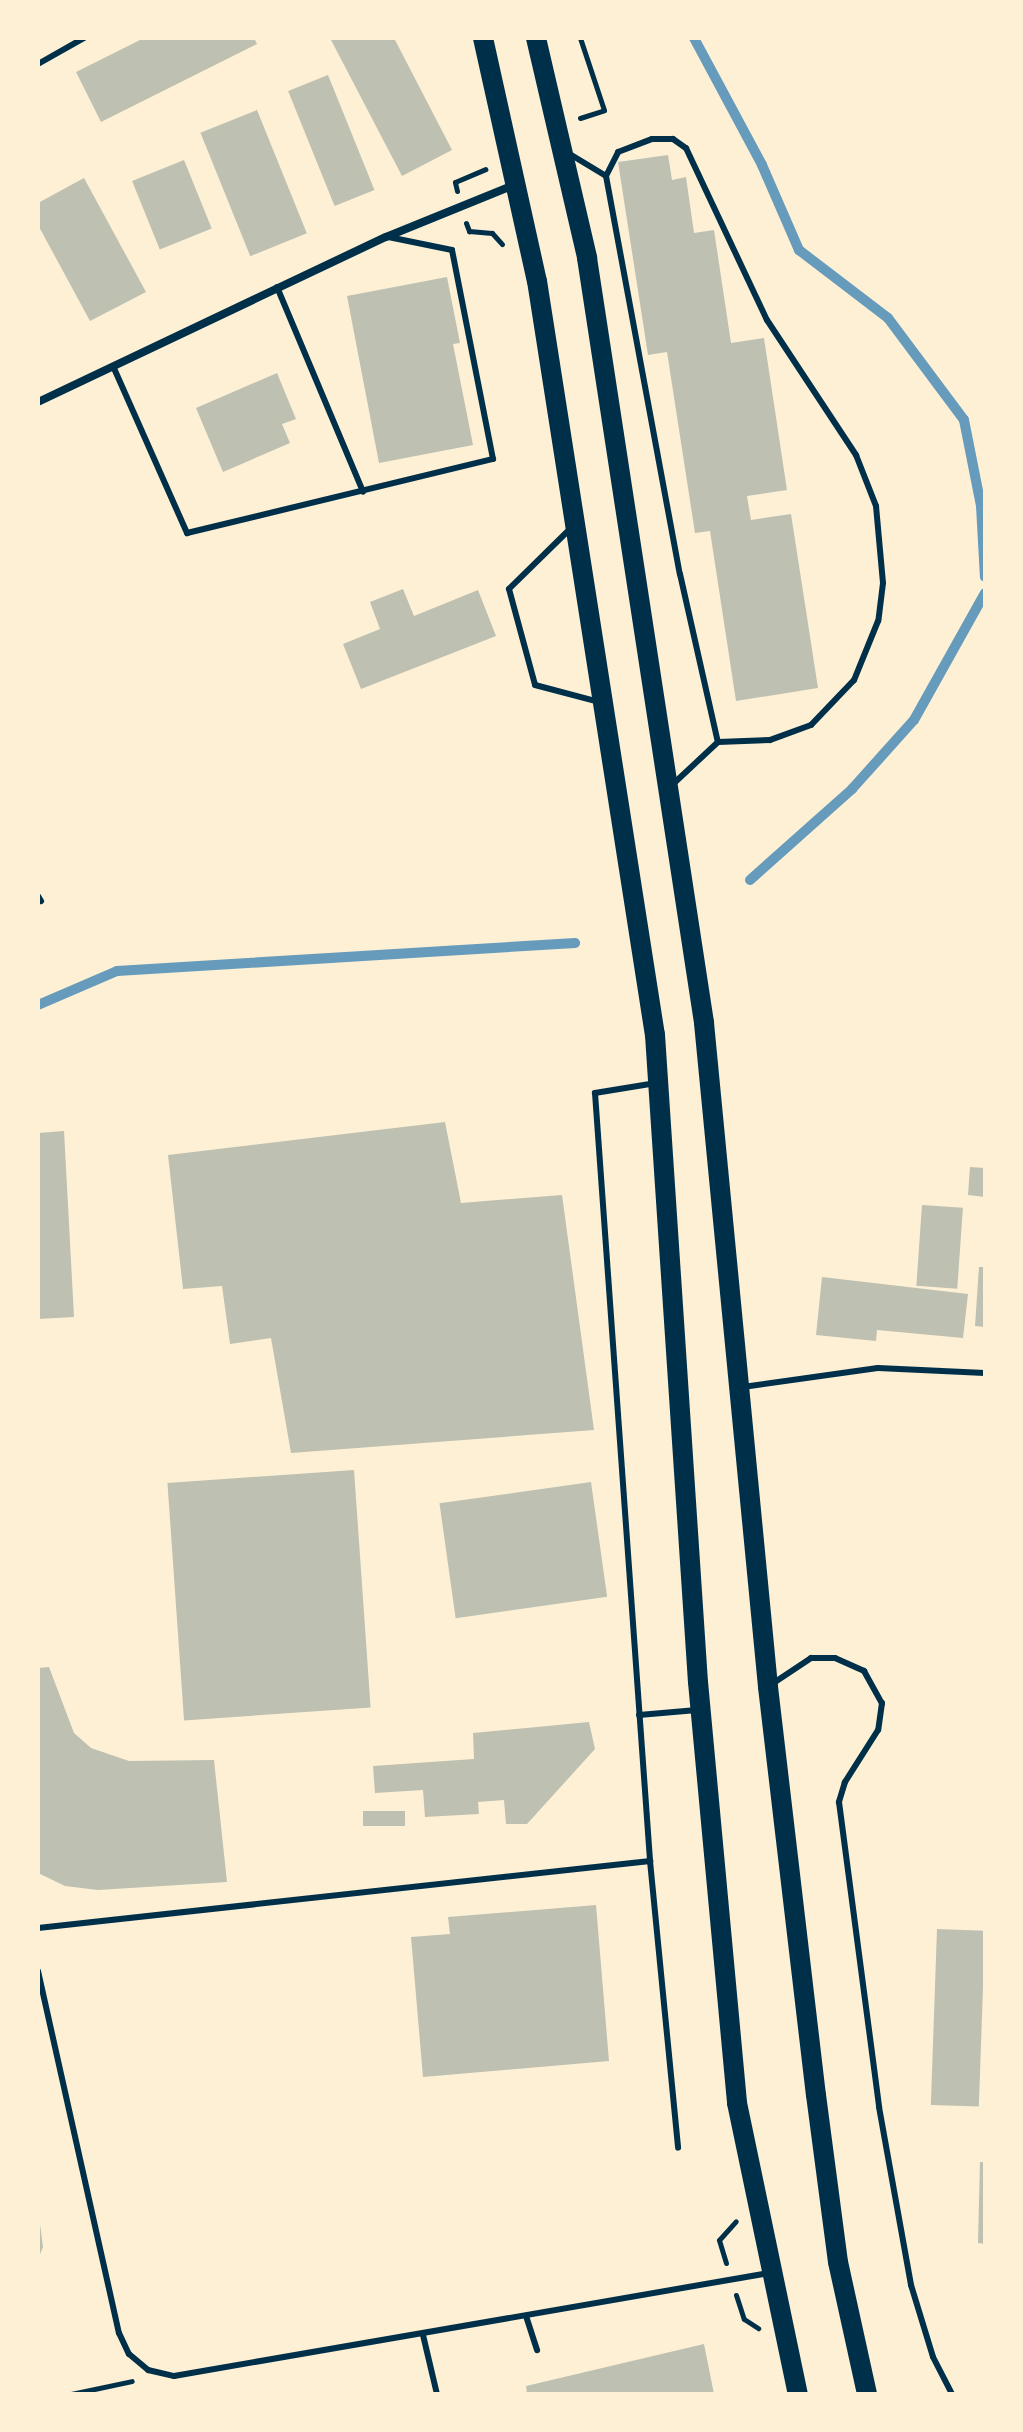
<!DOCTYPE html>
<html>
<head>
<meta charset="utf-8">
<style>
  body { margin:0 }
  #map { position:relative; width:1023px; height:2432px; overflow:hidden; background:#fdf0d5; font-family:"Alegreya Sans",sans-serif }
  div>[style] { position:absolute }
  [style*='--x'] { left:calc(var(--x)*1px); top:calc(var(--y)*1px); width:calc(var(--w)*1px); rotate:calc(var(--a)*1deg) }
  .stream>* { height:10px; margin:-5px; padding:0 5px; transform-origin:5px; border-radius:5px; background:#669bbc }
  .building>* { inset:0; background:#bec0b2; transform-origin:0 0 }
  .path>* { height:5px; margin:-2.5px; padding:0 2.5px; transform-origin:2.5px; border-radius:2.5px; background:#003049 }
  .service>* { height:6px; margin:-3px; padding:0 3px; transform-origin:3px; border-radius:3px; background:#003049 }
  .minor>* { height:8px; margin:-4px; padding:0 4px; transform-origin:4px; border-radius:4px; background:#003049 }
  .primary>* { height:20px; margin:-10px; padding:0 10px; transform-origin:10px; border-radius:10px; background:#003049 }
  span { translate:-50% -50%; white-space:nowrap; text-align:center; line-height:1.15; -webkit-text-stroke:8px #fdf0d5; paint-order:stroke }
  .frame { position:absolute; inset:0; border:40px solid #fdf0d5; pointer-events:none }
</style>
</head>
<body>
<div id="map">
  <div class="stream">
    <div style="--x:694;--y:38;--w:144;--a:61.8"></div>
    <div style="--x:762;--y:165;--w:93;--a:66.5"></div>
    <div style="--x:799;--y:250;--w:112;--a:37.4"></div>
    <div style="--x:888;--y:318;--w:127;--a:53.3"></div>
    <div style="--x:964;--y:420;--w:88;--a:78.8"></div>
    <div style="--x:981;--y:506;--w:71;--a:86.8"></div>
    <div style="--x:750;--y:880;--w:137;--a:-41.7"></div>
    <div style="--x:852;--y:789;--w:93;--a:-48.1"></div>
    <div style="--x:914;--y:720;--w:145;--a:-60.8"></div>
    <div style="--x:38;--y:1005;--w:86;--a:-23.3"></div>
    <div style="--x:117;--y:971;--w:459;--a:-3.5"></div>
  </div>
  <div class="building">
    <div style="clip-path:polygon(144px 38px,254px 38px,257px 44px,101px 122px,76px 72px)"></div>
    <div style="clip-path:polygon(330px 38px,394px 38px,452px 150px,402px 176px)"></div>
    <div style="left:328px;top:75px;width:124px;height:43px;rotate:68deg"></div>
    <div style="left:257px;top:110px;width:133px;height:61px;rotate:68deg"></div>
    <div style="clip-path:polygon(668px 155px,672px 180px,686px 177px,694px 233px,714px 230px,731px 343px,764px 338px,787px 490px,747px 496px,751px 520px,791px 514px,818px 688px,736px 701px,710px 531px,695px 533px,667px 352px,648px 355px,618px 162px)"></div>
    <div style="left:184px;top:160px;width:74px;height:56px;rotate:68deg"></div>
    <div style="clip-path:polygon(84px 178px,146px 292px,90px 321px,38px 225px,38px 203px)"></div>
    <div style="clip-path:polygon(447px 277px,460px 343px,453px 344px,473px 445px,379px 463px,347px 296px)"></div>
    <div style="clip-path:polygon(277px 373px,296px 419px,282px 424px,290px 443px,223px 472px,196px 408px)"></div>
    <div style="clip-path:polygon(403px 589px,414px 616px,478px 590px,496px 636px,361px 689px,343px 644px,380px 629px,370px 602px)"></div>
    <div style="clip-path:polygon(445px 1122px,461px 1203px,562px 1195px,594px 1430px,291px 1453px,271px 1338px,230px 1344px,222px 1286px,183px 1289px,168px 1155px)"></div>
    <div style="clip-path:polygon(64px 1131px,74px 1317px,38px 1319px,38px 1133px)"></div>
    <div style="clip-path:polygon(970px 1167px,985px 1168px,985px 1197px,968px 1195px)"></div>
    <div style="left:922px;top:1205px;width:41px;height:81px;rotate:4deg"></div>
    <div style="clip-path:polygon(979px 1267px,985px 1267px,985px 1327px,975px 1326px)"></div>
    <div style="clip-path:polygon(822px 1277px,968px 1294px,963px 1338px,877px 1330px,876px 1341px,816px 1335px)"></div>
    <div style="left:354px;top:1470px;width:238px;height:187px;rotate:86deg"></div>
    <div style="left:591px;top:1482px;width:116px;height:153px;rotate:82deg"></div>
    <div style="clip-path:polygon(49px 1667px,74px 1733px,91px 1748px,129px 1761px,214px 1760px,227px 1882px,98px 1890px,65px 1886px,38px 1873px,38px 1668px)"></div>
    <div style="clip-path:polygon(589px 1722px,595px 1749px,527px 1824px,506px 1824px,504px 1800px,478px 1802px,479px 1814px,425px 1817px,423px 1790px,375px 1793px,373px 1766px,474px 1759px,473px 1733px)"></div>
    <div style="left:405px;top:1811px;width:15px;height:42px;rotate:90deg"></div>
    <div style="clip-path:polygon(596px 1905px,609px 2061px,423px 2077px,411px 1937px,450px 1934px,448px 1917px)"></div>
    <div style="left:937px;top:1929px;width:48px;height:176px;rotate:2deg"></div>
    <div style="clip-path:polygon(980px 2162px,985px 2162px,985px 2244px,978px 2243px)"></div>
    <div style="clip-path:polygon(40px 2224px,43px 2247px,38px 2259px,38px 2225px)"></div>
    <div style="clip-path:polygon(704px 2344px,714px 2394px,527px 2394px,526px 2386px)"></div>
  </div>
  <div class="path">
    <div style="--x:580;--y:118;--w:25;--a:-18"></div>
    <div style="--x:604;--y:110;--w:76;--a:-108.4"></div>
    <div style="--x:457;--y:191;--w:9;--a:-103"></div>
    <div style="--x:455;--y:182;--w:33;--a:-23"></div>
    <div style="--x:466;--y:223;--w:9;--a:69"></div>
    <div style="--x:469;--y:231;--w:23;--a:5"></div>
    <div style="--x:492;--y:233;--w:15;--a:48"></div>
    <div style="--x:726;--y:2263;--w:24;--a:-107"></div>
    <div style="--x:719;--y:2240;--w:25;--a:-48"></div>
    <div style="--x:736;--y:2295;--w:25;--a:72"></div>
    <div style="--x:744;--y:2319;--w:17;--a:33"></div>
    <div style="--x:71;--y:2394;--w:62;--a:-12"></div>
  </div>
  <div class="service">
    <div style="--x:38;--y:64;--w:53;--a:-29.5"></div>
    <div style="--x:568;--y:153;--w:44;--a:31.2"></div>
    <div style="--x:606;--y:176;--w:405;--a:79.5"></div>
    <div style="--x:680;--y:574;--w:172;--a:77.3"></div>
    <div style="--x:718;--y:742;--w:63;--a:136.9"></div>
    <div style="--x:606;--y:176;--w:27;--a:-63"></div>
    <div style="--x:618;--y:152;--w:36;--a:-21"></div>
    <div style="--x:652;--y:139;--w:21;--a:0"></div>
    <div style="--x:673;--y:139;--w:16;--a:35"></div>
    <div style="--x:686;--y:148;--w:190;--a:64.8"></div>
    <div style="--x:767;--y:320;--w:162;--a:56.6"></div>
    <div style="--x:856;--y:455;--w:55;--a:68.6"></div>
    <div style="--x:876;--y:506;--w:77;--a:84.8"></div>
    <div style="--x:883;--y:583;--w:38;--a:97"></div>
    <div style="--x:878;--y:621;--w:64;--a:112.1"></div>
    <div style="--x:854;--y:680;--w:62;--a:133.7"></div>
    <div style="--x:811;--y:725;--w:44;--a:159.9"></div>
    <div style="--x:770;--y:740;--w:52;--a:177.8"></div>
    <div style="--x:277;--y:287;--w:222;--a:67.2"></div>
    <div style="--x:113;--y:366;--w:183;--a:66.1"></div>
    <div style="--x:187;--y:533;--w:315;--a:-13.6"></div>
    <div style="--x:493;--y:459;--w:213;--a:-101.1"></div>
    <div style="--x:452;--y:250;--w:65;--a:-168.5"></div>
    <div style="--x:571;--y:528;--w:87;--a:135.5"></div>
    <div style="--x:509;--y:589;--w:99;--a:74.8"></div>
    <div style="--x:535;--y:685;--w:66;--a:14.9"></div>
    <div style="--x:38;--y:896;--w:6;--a:59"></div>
    <div style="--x:656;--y:1083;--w:62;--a:170.7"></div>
    <div style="--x:595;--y:1093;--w:770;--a:85.9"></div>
    <div style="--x:650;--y:1861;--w:288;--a:84.4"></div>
    <div style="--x:743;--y:1387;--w:136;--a:-8"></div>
    <div style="--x:878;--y:1368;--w:107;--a:2.7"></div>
    <div style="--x:772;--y:1684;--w:47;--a:-33.7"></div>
    <div style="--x:811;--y:1658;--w:24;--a:0"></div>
    <div style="--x:835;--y:1658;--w:32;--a:24"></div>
    <div style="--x:864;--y:1671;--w:37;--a:61"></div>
    <div style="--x:882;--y:1703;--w:27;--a:98"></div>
    <div style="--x:878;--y:1730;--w:62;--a:122.4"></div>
    <div style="--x:845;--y:1782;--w:21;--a:107"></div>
    <div style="--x:839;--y:1802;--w:308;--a:82.5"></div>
    <div style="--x:879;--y:2107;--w:181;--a:79.8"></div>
    <div style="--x:911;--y:2285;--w:75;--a:73"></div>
    <div style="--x:933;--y:2357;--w:42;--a:62.8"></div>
    <div style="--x:639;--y:1715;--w:58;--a:-4.9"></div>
    <div style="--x:38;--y:1928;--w:616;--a:-6.25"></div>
    <div style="--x:38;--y:1971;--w:371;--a:77.4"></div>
    <div style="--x:119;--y:2333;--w:23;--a:65"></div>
    <div style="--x:129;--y:2354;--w:25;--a:40"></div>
    <div style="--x:148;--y:2370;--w:27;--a:13"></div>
    <div style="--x:174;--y:2376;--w:604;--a:-9.82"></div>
    <div style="--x:526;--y:2316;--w:36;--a:72"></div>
    <div style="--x:423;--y:2335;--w:61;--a:76.7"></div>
  </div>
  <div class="minor">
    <div style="--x:38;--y:402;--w:385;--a:-25.4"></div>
    <div style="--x:386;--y:237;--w:138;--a:-22.1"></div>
  </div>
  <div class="primary">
    <div style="--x:483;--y:38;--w:249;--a:77.5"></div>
    <div style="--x:537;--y:281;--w:763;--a:81.11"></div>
    <div style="--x:655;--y:1035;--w:648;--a:86.2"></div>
    <div style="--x:698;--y:1682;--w:423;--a:84.7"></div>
    <div style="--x:737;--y:2103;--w:297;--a:78.2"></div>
    <div style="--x:536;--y:38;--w:226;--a:76.9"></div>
    <div style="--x:587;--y:258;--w:774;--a:81.3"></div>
    <div style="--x:704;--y:1023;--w:667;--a:84.49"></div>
    <div style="--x:768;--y:1687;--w:411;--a:83.3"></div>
    <div style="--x:816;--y:2095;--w:168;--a:82.5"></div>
    <div style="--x:838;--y:2262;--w:135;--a:77.6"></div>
  </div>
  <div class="frame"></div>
</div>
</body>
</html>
